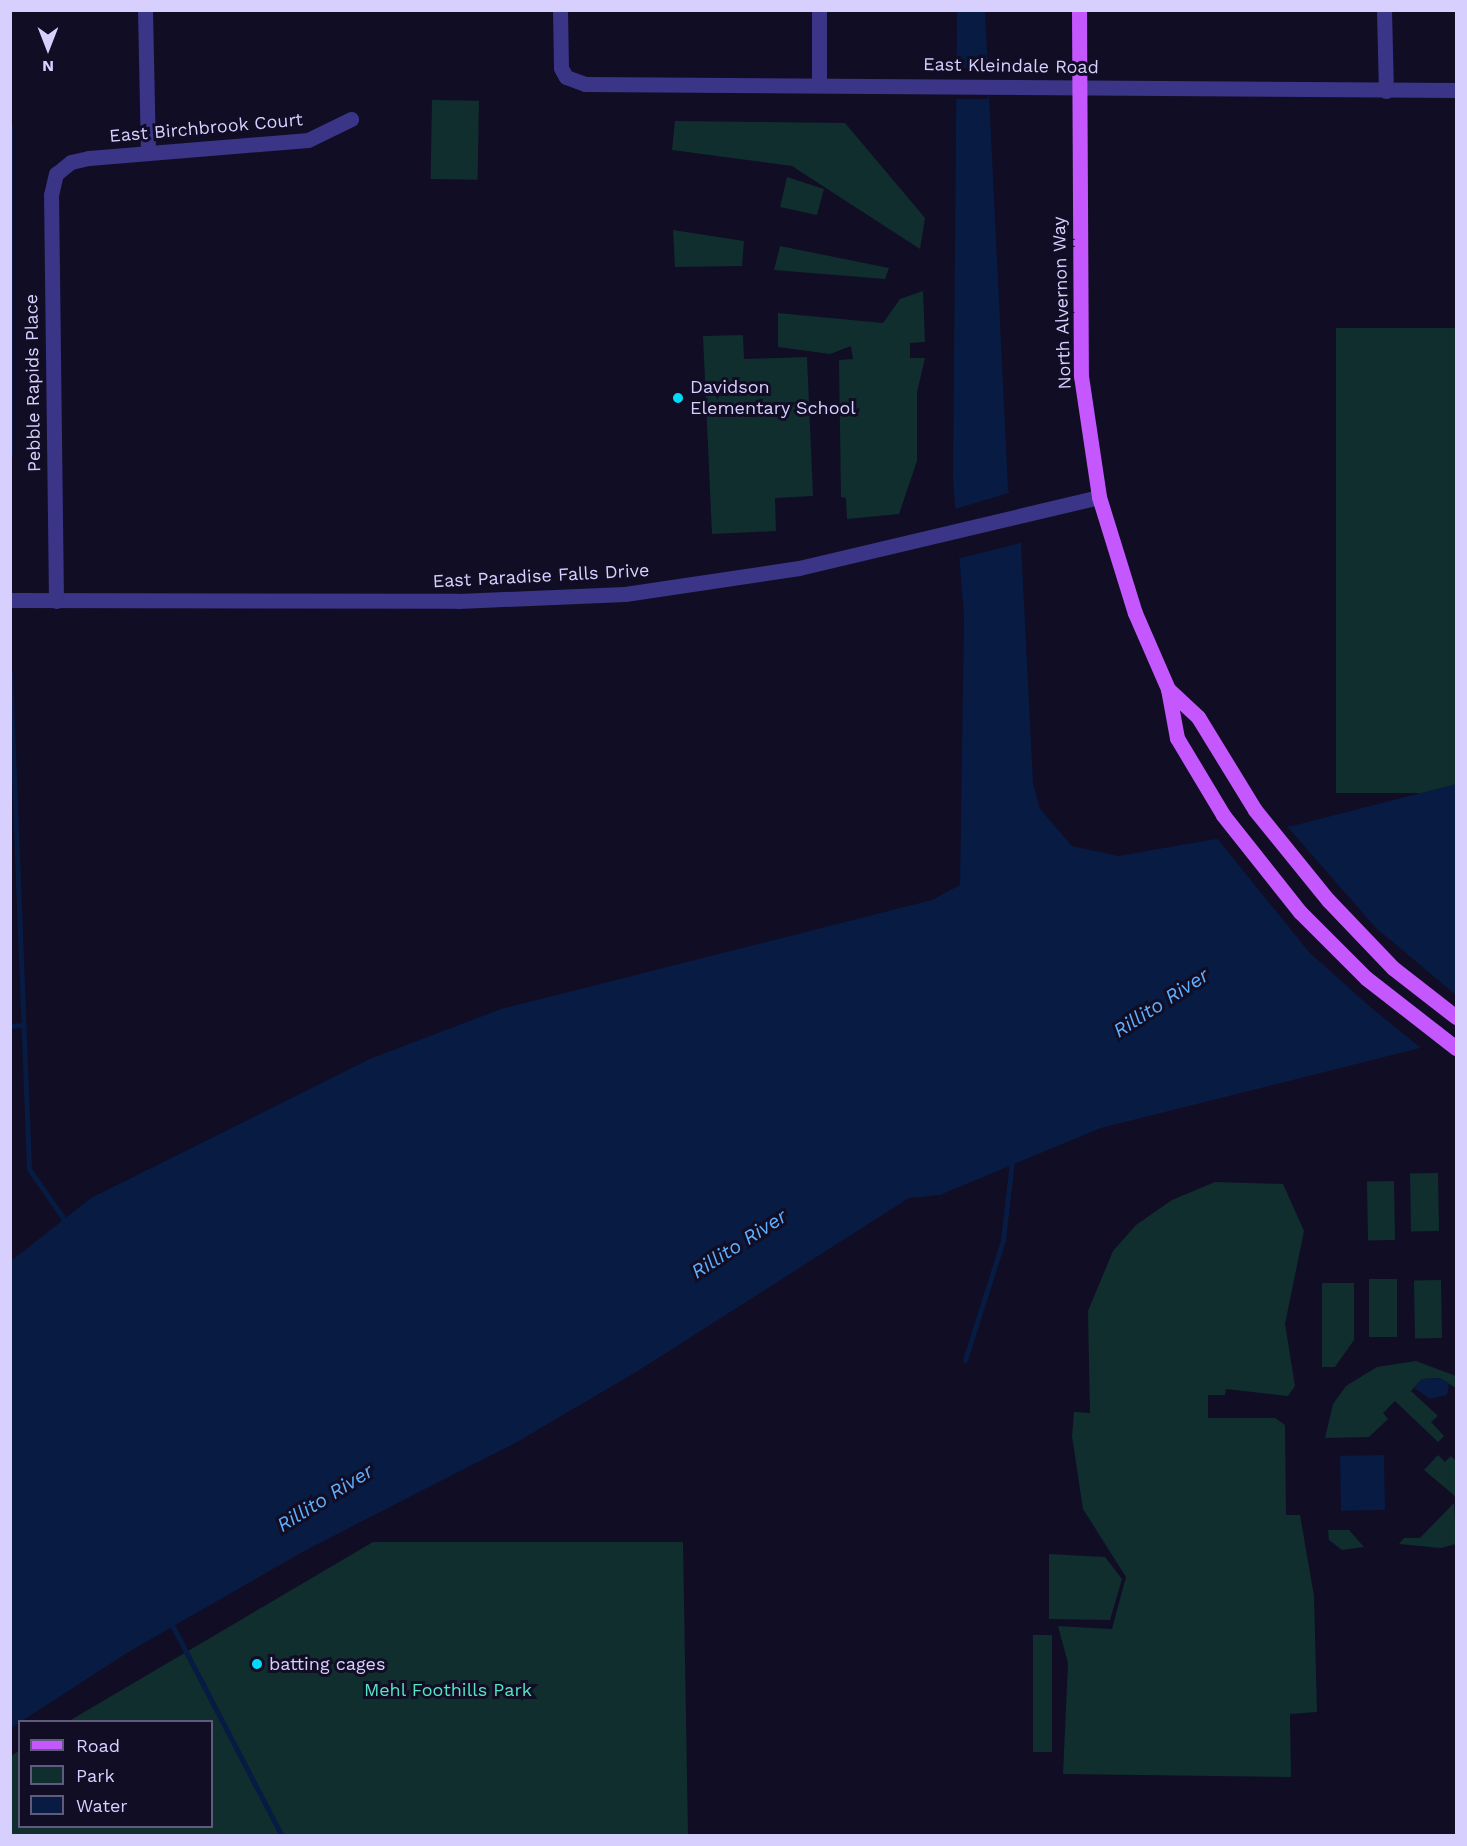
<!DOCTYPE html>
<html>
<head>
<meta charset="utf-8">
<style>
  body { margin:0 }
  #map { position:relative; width:1467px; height:1846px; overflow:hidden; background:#110d24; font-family:"Work Sans",sans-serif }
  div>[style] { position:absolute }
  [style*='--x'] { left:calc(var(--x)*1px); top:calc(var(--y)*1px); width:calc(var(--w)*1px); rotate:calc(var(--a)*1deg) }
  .green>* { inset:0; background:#102e2e; transform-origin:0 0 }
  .water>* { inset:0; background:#071b43; transform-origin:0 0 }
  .pier>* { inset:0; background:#110d24; transform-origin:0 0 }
  .stream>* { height:5px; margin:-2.5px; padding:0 2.5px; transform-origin:2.5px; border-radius:2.5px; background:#071b43 }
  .minor>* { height:15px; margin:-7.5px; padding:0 7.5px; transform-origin:7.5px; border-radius:7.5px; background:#3a3586 }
  .primary>* { height:15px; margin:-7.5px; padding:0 7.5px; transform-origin:7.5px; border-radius:7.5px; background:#c557ff }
  .dots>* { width:16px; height:16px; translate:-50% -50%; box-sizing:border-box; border:3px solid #110d24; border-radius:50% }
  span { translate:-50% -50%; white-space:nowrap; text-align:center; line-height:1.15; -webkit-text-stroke:6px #110d24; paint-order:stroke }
  .street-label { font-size:18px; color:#d7d0ff }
  .poi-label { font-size:18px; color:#d7d0ff }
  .left { translate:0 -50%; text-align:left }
  .park-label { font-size:18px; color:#55e6c6 }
  .water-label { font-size:20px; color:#5eb0ff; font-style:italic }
  .frame { position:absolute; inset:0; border:12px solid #d7d0ff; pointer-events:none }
  .legend { position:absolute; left:18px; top:1720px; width:195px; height:108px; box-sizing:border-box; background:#110d24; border:2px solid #605b7c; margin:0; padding:8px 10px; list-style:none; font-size:18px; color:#d7d0ff }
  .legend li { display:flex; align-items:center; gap:12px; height:30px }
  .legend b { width:30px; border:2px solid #605b7c }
  .north { position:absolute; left:18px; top:18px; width:60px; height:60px; -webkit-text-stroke:4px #110d24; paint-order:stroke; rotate:180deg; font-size:16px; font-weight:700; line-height:24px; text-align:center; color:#d7d0ff }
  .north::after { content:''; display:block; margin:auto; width:21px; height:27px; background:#d7d0ff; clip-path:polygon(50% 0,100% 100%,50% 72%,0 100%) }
</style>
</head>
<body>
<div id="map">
  <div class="green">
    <div style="left:432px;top:100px;width:47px;height:79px;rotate:1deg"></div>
    <div style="clip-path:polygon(675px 121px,845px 123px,925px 218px,920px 249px,792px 166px,672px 150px)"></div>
    <div style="clip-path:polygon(787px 177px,824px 189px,817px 215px,780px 207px)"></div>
    <div style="clip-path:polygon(673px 230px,744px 241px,742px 266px,675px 267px)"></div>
    <div style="clip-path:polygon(780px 246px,889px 268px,885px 279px,774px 270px)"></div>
    <div style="clip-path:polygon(923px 291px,925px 342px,910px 343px,910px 358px,925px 358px,917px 392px,917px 461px,899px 514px,847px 519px,846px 498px,841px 497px,839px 360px,853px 359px,851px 346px,830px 354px,778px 347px,778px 313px,883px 323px,900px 299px)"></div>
    <div style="left:1336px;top:328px;width:120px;height:465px"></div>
    <div style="clip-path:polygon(743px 335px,744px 359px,807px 357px,813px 496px,775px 498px,776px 531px,712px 534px,703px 336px)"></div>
    <div style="left:1438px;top:1173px;width:58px;height:28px;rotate:89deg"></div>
    <div style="left:1394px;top:1181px;width:59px;height:27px;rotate:89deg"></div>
    <div style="clip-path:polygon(1215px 1182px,1283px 1184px,1304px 1231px,1285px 1324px,1295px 1386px,1288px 1396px,1226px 1389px,1225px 1395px,1208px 1395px,1208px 1418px,1275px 1418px,1285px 1425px,1286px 1515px,1300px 1515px,1314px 1596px,1317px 1712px,1290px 1714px,1291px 1777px,1063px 1774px,1068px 1663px,1058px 1626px,1112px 1629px,1126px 1577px,1083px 1509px,1072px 1436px,1074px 1412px,1090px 1413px,1088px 1311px,1113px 1251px,1136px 1225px,1172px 1200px)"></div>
    <div style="left:1369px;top:1279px;width:28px;height:58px"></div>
    <div style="left:1441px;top:1280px;width:58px;height:27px;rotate:89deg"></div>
    <div style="clip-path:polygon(1322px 1283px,1354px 1283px,1354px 1340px,1335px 1367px,1322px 1367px)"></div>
    <div style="clip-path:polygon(1416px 1361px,1456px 1376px,1456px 1388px,1439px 1378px,1422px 1379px,1411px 1391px,1438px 1416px,1431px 1422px,1444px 1436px,1438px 1442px,1395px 1401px,1383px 1413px,1388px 1419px,1369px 1437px,1325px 1438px,1333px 1404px,1346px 1386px,1377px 1367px)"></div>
    <div style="clip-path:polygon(1438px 1455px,1445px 1462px,1451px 1456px,1456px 1461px,1456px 1497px,1424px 1470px)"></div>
    <div style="clip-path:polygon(1454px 1503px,1456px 1544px,1441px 1548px,1399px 1544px,1404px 1538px,1420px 1538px)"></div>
    <div style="clip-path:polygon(1328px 1530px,1349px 1530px,1364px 1547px,1342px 1550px,1329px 1540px)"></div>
    <div style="clip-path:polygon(373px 1542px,683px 1542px,688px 1835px,11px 1835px,11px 1756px,19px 1751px,20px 1826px,212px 1826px,212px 1722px,69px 1721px)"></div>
    <div style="clip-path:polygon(1049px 1554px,1105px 1557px,1122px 1579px,1110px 1620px,1049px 1619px)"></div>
    <div style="left:1033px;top:1635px;width:19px;height:117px"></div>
  </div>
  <div class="water">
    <div style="clip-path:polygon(957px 11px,985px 11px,1008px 488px,1021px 543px,1033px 783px,1040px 809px,1072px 846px,1118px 856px,1296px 825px,1456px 784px,1456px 1039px,1101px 1128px,940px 1195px,909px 1198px,636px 1372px,517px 1442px,306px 1550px,130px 1651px,11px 1728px,11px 1261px,91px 1198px,372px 1058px,501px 1009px,932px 900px,960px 885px,964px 616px,953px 480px)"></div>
    <div style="clip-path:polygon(1439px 1378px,1449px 1383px,1447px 1395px,1430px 1399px,1414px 1388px,1422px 1379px)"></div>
    <div style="left:1384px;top:1455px;width:55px;height:44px;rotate:89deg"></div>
  </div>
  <div class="pier">
    <div style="left:956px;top:68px;width:32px;height:31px"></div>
    <div style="clip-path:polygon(1012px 492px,1024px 542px,957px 559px,952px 510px)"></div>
    <div style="clip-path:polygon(1285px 824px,1376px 928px,1456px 995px,1456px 1042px,1426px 1052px,1369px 1006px,1309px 952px,1216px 837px)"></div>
  </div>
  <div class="stream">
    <div style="--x:10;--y:126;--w:329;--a:90"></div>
    <div style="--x:10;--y:673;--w:496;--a:87.8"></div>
    <div style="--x:29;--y:1169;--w:68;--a:55.1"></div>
    <div style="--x:10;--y:1026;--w:13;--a:-4"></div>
    <div style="--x:965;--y:1360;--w:126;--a:-72.4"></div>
    <div style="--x:1003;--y:1240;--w:80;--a:-83.5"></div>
    <div style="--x:170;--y:1621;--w:242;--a:62.5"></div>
  </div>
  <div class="minor">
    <div style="--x:145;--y:10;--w:143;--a:88.8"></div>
    <div style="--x:560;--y:10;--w:58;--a:89"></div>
    <div style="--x:561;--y:68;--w:10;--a:61"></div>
    <div style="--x:566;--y:77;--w:20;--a:20"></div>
    <div style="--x:585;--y:84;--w:871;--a:0.39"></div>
    <div style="--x:1384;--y:10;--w:81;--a:88.6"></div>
    <div style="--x:819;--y:85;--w:75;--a:-90"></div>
    <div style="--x:10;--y:600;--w:448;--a:0.1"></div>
    <div style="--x:458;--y:601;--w:167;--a:-2.4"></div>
    <div style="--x:625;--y:594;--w:176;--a:-8.5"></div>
    <div style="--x:799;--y:568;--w:308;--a:-13.3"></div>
    <div style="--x:56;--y:601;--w:406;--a:-90.7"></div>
    <div style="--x:51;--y:195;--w:22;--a:-77"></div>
    <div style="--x:56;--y:174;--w:19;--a:-39"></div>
    <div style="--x:71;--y:162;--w:18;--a:-13"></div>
    <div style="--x:89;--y:158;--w:220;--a:-4.7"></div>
    <div style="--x:308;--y:140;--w:48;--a:-26"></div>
  </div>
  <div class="primary">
    <div style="--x:1079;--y:10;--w:366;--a:89.7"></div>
    <div style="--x:1081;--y:376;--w:122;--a:81.5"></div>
    <div style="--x:1099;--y:497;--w:121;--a:72.8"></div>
    <div style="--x:1135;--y:613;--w:83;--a:66.5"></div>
    <div style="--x:1168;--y:689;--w:50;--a:79.6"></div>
    <div style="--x:1177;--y:738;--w:90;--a:59.1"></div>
    <div style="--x:1223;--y:815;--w:124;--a:51.6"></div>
    <div style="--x:1300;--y:912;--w:93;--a:45"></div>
    <div style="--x:1366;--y:978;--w:114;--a:37.9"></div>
    <div style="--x:1168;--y:689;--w:41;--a:43"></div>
    <div style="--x:1198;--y:717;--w:109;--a:58.5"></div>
    <div style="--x:1255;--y:810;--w:116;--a:51"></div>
    <div style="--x:1328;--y:900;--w:94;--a:46.3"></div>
    <div style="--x:1393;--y:968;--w:80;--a:37.9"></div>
  </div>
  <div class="dots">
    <div style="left:678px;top:398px;background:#00dbfb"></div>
    <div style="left:257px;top:1664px;background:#00dbfb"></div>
  </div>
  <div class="street-label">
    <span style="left:1011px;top:66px;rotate:1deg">East Kleindale Road</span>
    <span style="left:206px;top:128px;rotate:-5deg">East Birchbrook Court</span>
    <span style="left:1062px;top:303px;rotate:-92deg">North Alvernon Way</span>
    <span style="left:33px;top:383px;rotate:-91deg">Pebble Rapids Place</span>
    <span style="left:541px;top:576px;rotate:-3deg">East Paradise Falls Drive</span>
  </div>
  <div class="poi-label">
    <span class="left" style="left:690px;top:398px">Davidson<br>Elementary School</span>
    <span class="left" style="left:269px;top:1664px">batting cages</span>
  </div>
  <div class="park-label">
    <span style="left:448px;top:1690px">Mehl Foothills Park</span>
  </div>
  <div class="water-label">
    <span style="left:1161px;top:1003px;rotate:-33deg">Rillito River</span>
    <span style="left:739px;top:1244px;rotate:-33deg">Rillito River</span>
    <span style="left:325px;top:1498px;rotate:-32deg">Rillito River</span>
  </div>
  <div class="frame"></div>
  <ul class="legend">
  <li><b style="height:8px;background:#c557ff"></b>Road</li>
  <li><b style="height:16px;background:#102e2e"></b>Park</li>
  <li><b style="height:16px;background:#071b43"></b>Water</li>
  </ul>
  <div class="north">N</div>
</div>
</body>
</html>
